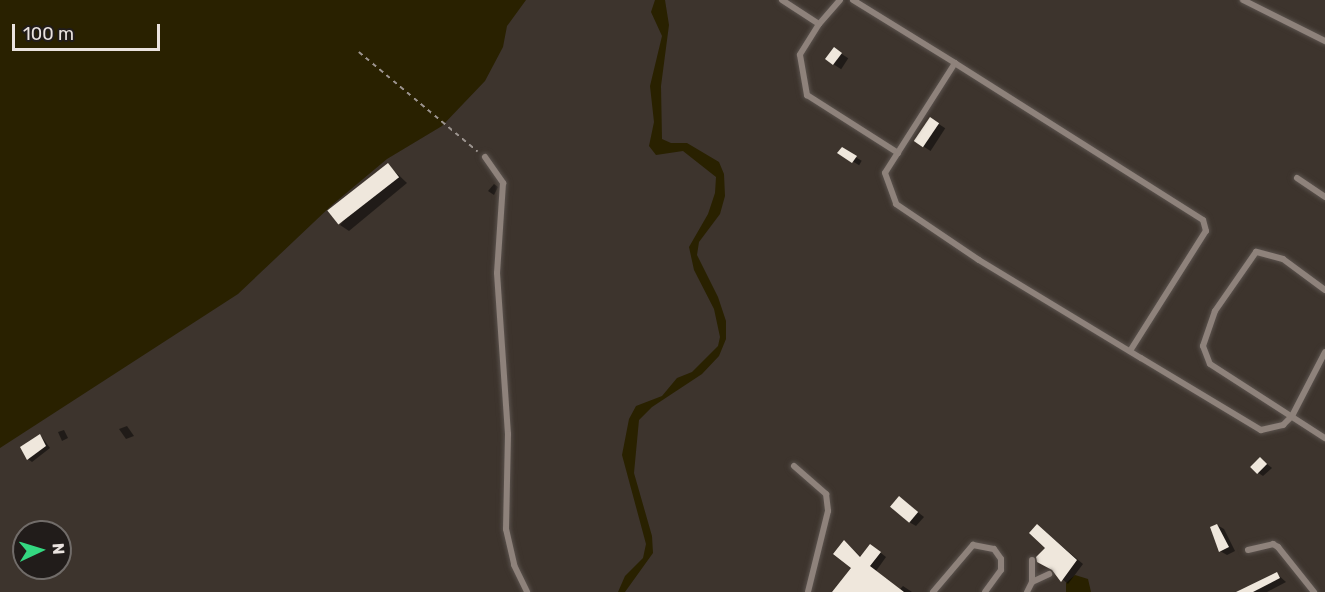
<!DOCTYPE html>
<html>
<head>
<meta charset="utf-8">
<style>
  body { margin:0 }
  #map { position:relative; width:1325px; height:592px; overflow:hidden; background:#3d342d; font-family:Rubik,sans-serif }
  div>[style] { position:absolute }
  [style*='--x'] { left:calc(var(--x)*1px); top:calc(var(--y)*1px); width:calc(var(--w)*1px); rotate:calc(var(--a)*1deg) }
  .water>* { inset:0; background:#292100 }
  .shadow>* { inset:0; background:#0007; transform-origin:0 0 }
  .building>* { inset:0; background:#efe7dc; transform-origin:0 0 }
  .path>* { height:1.5px; margin-top:-0.75px; transform-origin:0; background:repeating-linear-gradient(90deg,#9c948f 0 4.5px,transparent 0 9px) }
  .roads { filter:drop-shadow(0 0 2px #5b534e) drop-shadow(0 0 2px #5b534e) }
  .lane>* { height:6px; margin:-3px; padding:0 3px; transform-origin:3px; border-radius:3px; background:#8e827b }
  span { translate:-50% -50%; white-space:nowrap; text-align:center; line-height:1.15; -webkit-text-stroke:6px #211c1a; paint-order:stroke }
  .north { position:absolute; left:12px; top:520px; width:60px; height:60px; box-sizing:border-box; background:#211c1a; border:2px solid #716c69; border-radius:50%; rotate:86deg; font-size:16px; font-weight:700; line-height:24px; text-align:center; color:#eae3df }
  .north::after { content:''; display:block; margin:auto; width:21px; height:27px; background:#34d881; clip-path:polygon(50% 0,100% 100%,50% 72%,0 100%) }
  .scale { position:absolute; left:12px; top:24px; width:148px; height:27px; box-sizing:border-box; border:3px solid #eae3df; border-top:0; padding-left:8px; font-size:18px; line-height:21px; white-space:nowrap; color:#eae3df; -webkit-text-stroke:4px #211c1a; paint-order:stroke }
</style>
</head>
<body>
<div id="map">
  <div class="water">
    <div style="clip-path:polygon(0 0,526px 0,507px 26px,503px 47px,485px 81px,442px 126px,387px 159px,332px 205px,238px 294px,0 448px)"></div>
    <div style="clip-path:polygon(655px 0,665px 0,669px 25px,661px 86px,662px 139px,671px 143px,687px 143px,719px 162px,724px 174px,725px 196px,720px 214px,699px 242px,697px 255px,718px 297px,726px 321px,726px 339px,719px 356px,702px 374px,652px 407px,639px 420px,634px 473px,652px 536px,653px 553px,625px 592px,618px 592px,625px 576px,643px 558px,646px 544px,622px 455px,629px 419px,636px 406px,662px 396px,677px 378px,692px 372px,718px 346px,720px 337px,714px 309px,694px 270px,689px 247px,708px 214px,715px 193px,716px 177px,683px 151px,656px 155px,649px 146px,654px 122px,650px 86px,662px 36px,651px 12px)"></div>
    <div style="clip-path:polygon(1075px 575px,1088px 579px,1091px 592px,1066px 592px,1066px 583px)"></div>
  </div>
  <div class="shadow">
    <div style="left:834px;top:49px;width:17px;height:13px;rotate:33deg"></div>
    <div style="left:931px;top:119px;width:17px;height:27px;rotate:33deg"></div>
    <div style="left:842px;top:149px;width:23px;height:5px;rotate:31deg"></div>
    <div style="clip-path:polygon(388px 165px,407px 183px,349px 231px,340px 225px)"></div>
    <div style="clip-path:polygon(494px 184px,498px 187px,494px 195px,488px 191px)"></div>
    <div style="clip-path:polygon(127px 426px,134px 436px,126px 439px,119px 429px)"></div>
    <div style="clip-path:polygon(64px 430px,68px 438px,62px 441px,58px 432px)"></div>
    <div style="clip-path:polygon(41px 436px,50px 448px,32px 462px,28px 459px)"></div>
    <div style="clip-path:polygon(1261px 459px,1272px 468px,1263px 476px,1257px 472px)"></div>
    <div style="clip-path:polygon(900px 498px,924px 517px,916px 526px,909px 522px)"></div>
    <div style="clip-path:polygon(1217px 525px,1224px 529px,1235px 551px,1227px 555px,1220px 551px)"></div>
    <div style="clip-path:polygon(1038px 526px,1083px 564px,1068px 584px,1038px 557px,1047px 547px)"></div>
    <div style="clip-path:polygon(845px 542px,861px 557px,877px 550px,886px 557px,876px 571px,900px 589px,903px 586px,912px 592px,840px 592px,853px 568px)"></div>
    <div style="clip-path:polygon(1277px 574px,1286px 582px,1267px 592px,1240px 592px)"></div>
  </div>
  <div class="building">
    <div style="left:834px;top:47px;width:10px;height:15px;rotate:37deg"></div>
    <div style="left:930px;top:117px;width:11px;height:29px;rotate:34deg"></div>
    <div style="clip-path:polygon(842px 147px,857px 156px,852px 163px,837px 153px)"></div>
    <div style="left:388px;top:163px;width:18px;height:77px;rotate:52deg"></div>
    <div style="clip-path:polygon(40px 434px,46px 446px,27px 460px,20px 447px)"></div>
    <div style="left:1260px;top:457px;width:10px;height:14px;rotate:45deg"></div>
    <div style="left:899px;top:496px;width:25px;height:14px;rotate:40deg"></div>
    <div style="clip-path:polygon(1037px 524px,1077px 560px,1061px 582px,1052px 570px,1037px 562px,1036px 557px,1045px 548px,1029px 533px)"></div>
    <div style="clip-path:polygon(1217px 524px,1229px 547px,1219px 552px,1210px 527px)"></div>
    <div style="clip-path:polygon(844px 540px,860px 557px,870px 544px,881px 552px,870px 566px,904px 592px,832px 592px,851px 568px,833px 554px)"></div>
    <div style="clip-path:polygon(1277px 572px,1280px 578px,1253px 592px,1236px 592px)"></div>
  </div>
  <div class="path">
    <div style="--x:359;--y:52;--w:155;--a:40"></div>
  </div>
  <div class="roads">
    <div class="lane">
      <div style="--x:782;--y:0;--w:44;--a:33"></div>
      <div style="--x:840;--y:0;--w:32;--a:131"></div>
      <div style="--x:819;--y:24;--w:36;--a:122"></div>
      <div style="--x:800;--y:55;--w:41;--a:80.1"></div>
      <div style="--x:807;--y:95;--w:108;--a:32.5"></div>
      <div style="--x:853;--y:0;--w:120;--a:31.7"></div>
      <div style="--x:1243;--y:0;--w:92;--a:26.6"></div>
      <div style="--x:485;--y:157;--w:32;--a:55"></div>
      <div style="--x:503;--y:183;--w:90;--a:93.8"></div>
      <div style="--x:497;--y:273;--w:161;--a:86.1"></div>
      <div style="--x:508;--y:434;--w:95;--a:91.2"></div>
      <div style="--x:506;--y:529;--w:37;--a:77"></div>
      <div style="--x:514;--y:565;--w:30;--a:64"></div>
      <div style="--x:1297;--y:178;--w:34;--a:34"></div>
      <div style="--x:1325;--y:290;--w:52;--a:-143.6"></div>
      <div style="--x:1283;--y:259;--w:28;--a:-165"></div>
      <div style="--x:1256;--y:252;--w:72;--a:124.8"></div>
      <div style="--x:1215;--y:311;--w:37;--a:109"></div>
      <div style="--x:1203;--y:346;--w:19;--a:69"></div>
      <div style="--x:1210;--y:364;--w:137;--a:32.8"></div>
      <div style="--x:1130;--y:351;--w:142;--a:-57.7"></div>
      <div style="--x:1206;--y:231;--w:11;--a:-105"></div>
      <div style="--x:1203;--y:220;--w:294;--a:-147.7"></div>
      <div style="--x:955;--y:63;--w:130;--a:122.5"></div>
      <div style="--x:885;--y:173;--w:33;--a:70"></div>
      <div style="--x:896;--y:204;--w:100;--a:34"></div>
      <div style="--x:979;--y:260;--w:189;--a:31.2"></div>
      <div style="--x:1141;--y:358;--w:140;--a:31"></div>
      <div style="--x:1261;--y:430;--w:23;--a:-13"></div>
      <div style="--x:1283;--y:425;--w:13;--a:-45"></div>
      <div style="--x:1292;--y:416;--w:72;--a:-62.7"></div>
      <div style="--x:794;--y:466;--w:43;--a:41.2"></div>
      <div style="--x:826;--y:494;--w:17;--a:83"></div>
      <div style="--x:828;--y:511;--w:83;--a:103.9"></div>
      <div style="--x:1248;--y:550;--w:26;--a:-13"></div>
      <div style="--x:1273;--y:544;--w:6;--a:31"></div>
      <div style="--x:1278;--y:547;--w:58;--a:51.3"></div>
      <div style="--x:1032;--y:560;--w:22;--a:90"></div>
      <div style="--x:933;--y:592;--w:62;--a:-49.6"></div>
      <div style="--x:973;--y:545;--w:21;--a:11"></div>
      <div style="--x:994;--y:549;--w:12;--a:55"></div>
      <div style="--x:1001;--y:559;--w:11;--a:90"></div>
      <div style="--x:1001;--y:570;--w:27;--a:126"></div>
      <div style="--x:1027;--y:592;--w:11;--a:-63"></div>
      <div style="--x:1032;--y:582;--w:19;--a:-25"></div>
    </div>
  </div>
  <div class="north">N</div>
  <div class="scale">100 m</div>
</div>
</body>
</html>
